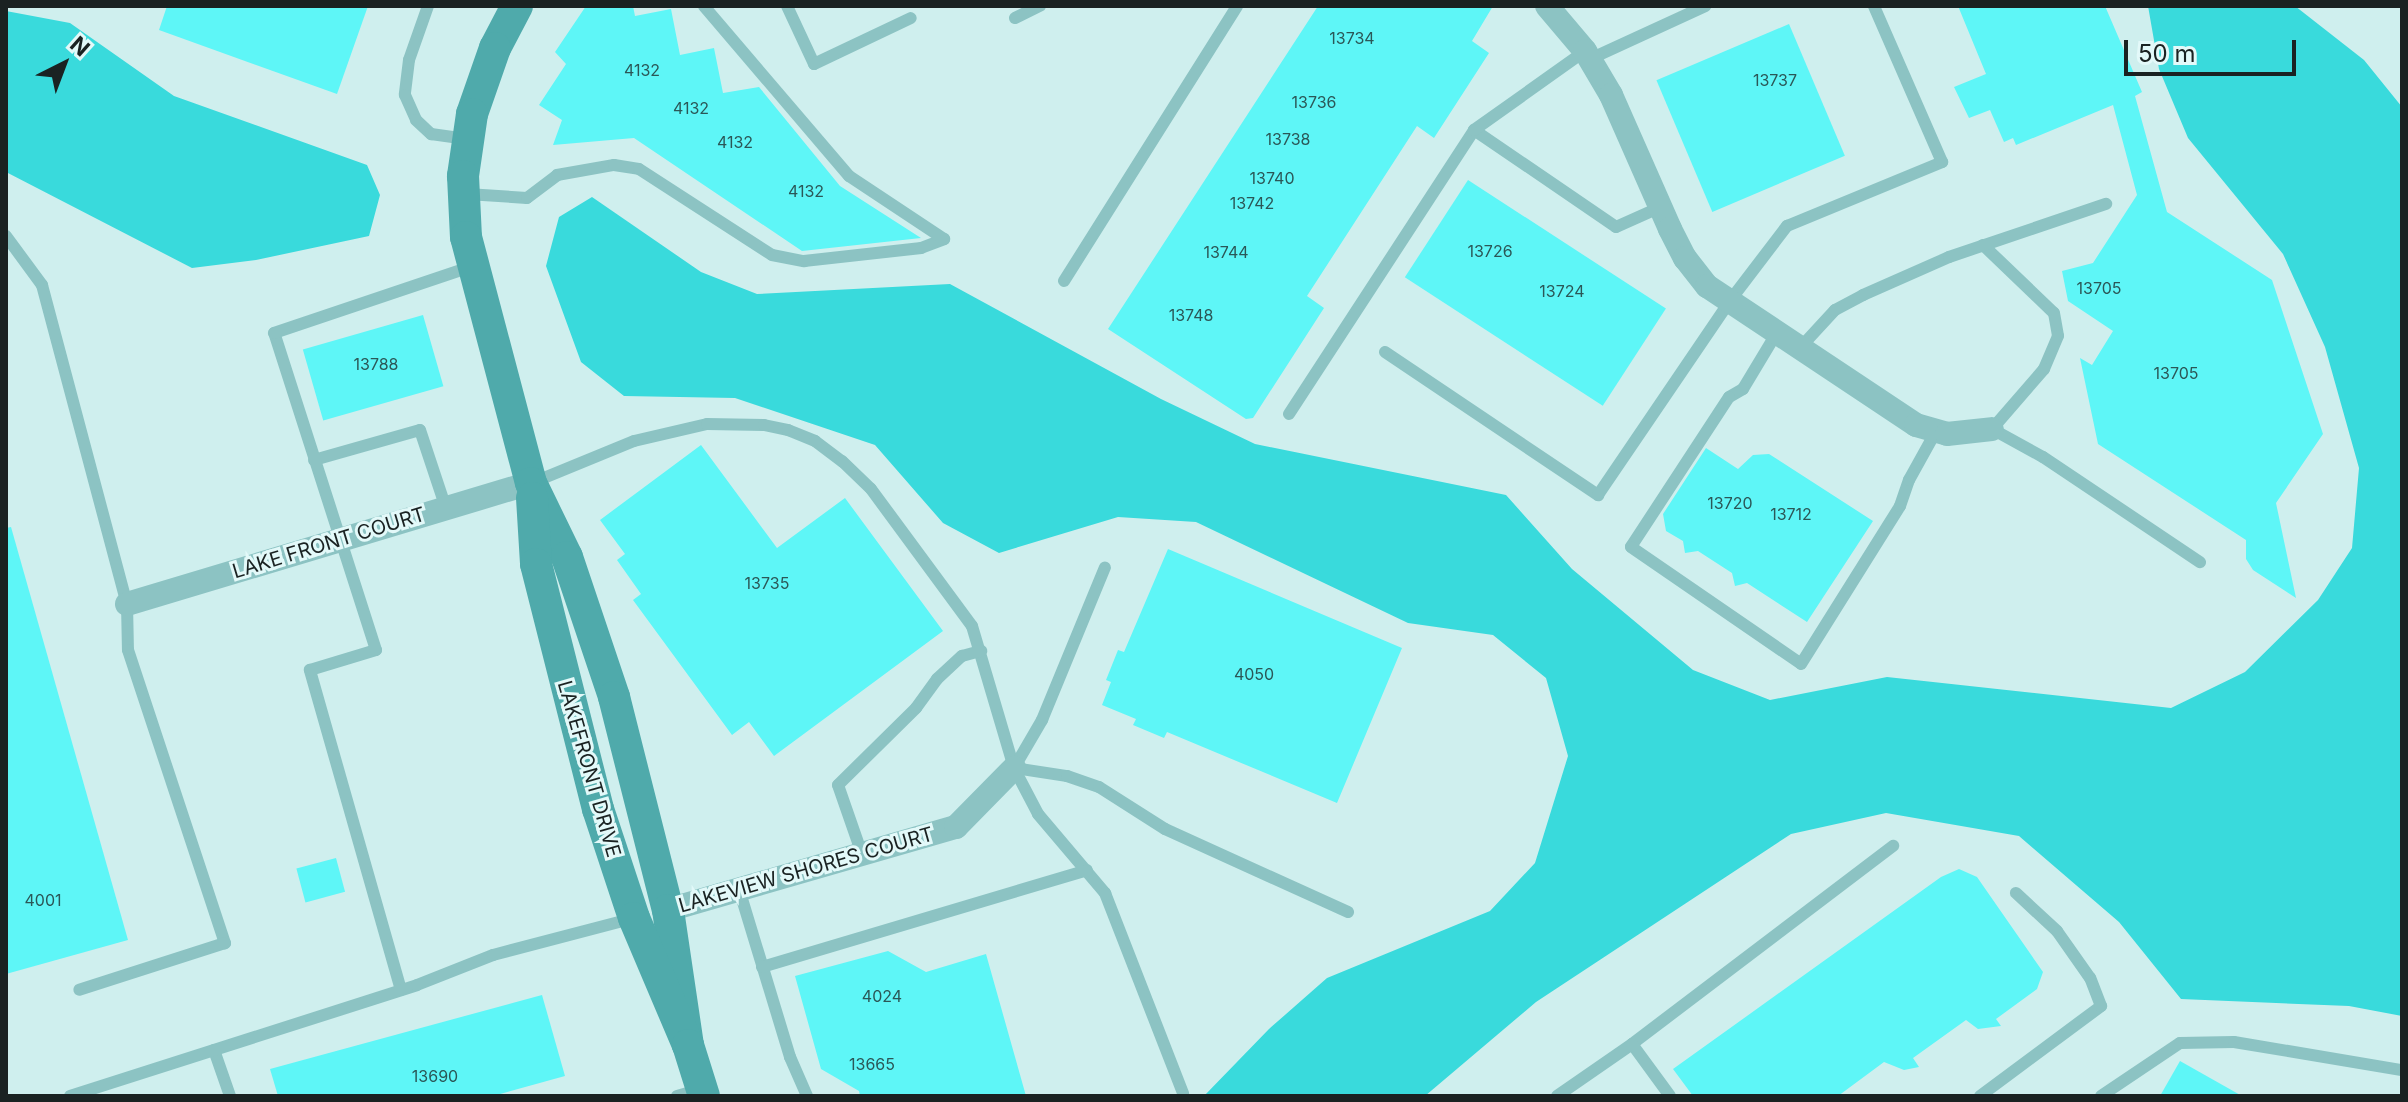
<!DOCTYPE html>
<html>
<head>
<meta charset="utf-8">
<style>
  body { margin:0 }
  #map { position:relative; width:2408px; height:1102px; overflow:hidden; background:#e3f9f9; font-family:Inter,sans-serif }
  div>[style] { position:absolute }
  [style*='--x'] { left:calc(var(--x)*1px); top:calc(var(--y)*1px); width:calc(var(--w)*1px); rotate:calc(var(--a)*1deg) }
  .built>* { inset:0; background:#cfefee; transform-origin:0 0 }
  .water>* { inset:0; background:#39dadc }
  .building>* { inset:0; background:#5ef6f7; transform-origin:0 0 }
  .lane>* { height:12px; margin:-6px; padding:0 6px; transform-origin:6px; border-radius:6px; background:#8cc3c3 }
  .street>* { height:24px; margin:-12px; padding:0 12px; transform-origin:12px; border-radius:12px; background:#8cc3c3 }
  .secondary>* { height:32px; margin:-16px; padding:0 16px; transform-origin:16px; border-radius:16px; background:#4faaab }
  span { translate:-50% -50%; white-space:nowrap; text-align:center; line-height:1.15; -webkit-text-stroke:6px #e3f9f9; paint-order:stroke }
  .number-label { font-size:16px; color:#2b5757 }
  .number-label span { -webkit-text-stroke-width:0 }
  .street-label { font-size:20px; color:#1a2222 }
  .frame { position:absolute; inset:0; border:8px solid #1a2222; pointer-events:none }
  .north { position:absolute; left:24px; top:24px; width:80px; height:80px; -webkit-text-stroke:6px #e3f9f9; paint-order:stroke; rotate:42deg; font-size:22px; font-weight:700; line-height:32px; text-align:center; color:#1a2222 }
  .north::after { content:''; display:block; margin:auto; width:28px; height:36px; background:#1a2222; clip-path:polygon(50% 0,100% 100%,50% 72%,0 100%) }
  .scale { position:absolute; left:2124px; top:40px; width:172px; height:36px; box-sizing:border-box; border:4px solid #1a2222; border-top:0; padding-left:10px; font-size:24px; line-height:28px; white-space:nowrap; color:#1a2222; -webkit-text-stroke:6px #e3f9f9; paint-order:stroke }
</style>
</head>
<body>
<div id="map">
  <div class="built">
    <div style="left:6px;top:6px;width:2396px;height:1090px"></div>
  </div>
  <div class="water">
    <div style="clip-path:polygon(2148px 6px,2295px 6px,2364px 60px,2402px 107px,2402px 1016px,2349px 1006px,2181px 999px,2119px 922px,2019px 836px,1886px 813px,1791px 834px,1536px 1002px,1425px 1096px,1204px 1096px,1269px 1029px,1327px 978px,1490px 911px,1535px 863px,1568px 756px,1546px 678px,1493px 635px,1408px 623px,1196px 522px,1118px 517px,999px 553px,943px 523px,875px 445px,735px 398px,624px 396px,581px 362px,546px 266px,559px 217px,592px 197px,701px 272px,757px 294px,950px 284px,1161px 399px,1255px 444px,1506px 495px,1572px 569px,1693px 670px,1770px 700px,1887px 677px,2171px 708px,2245px 672px,2318px 600px,2352px 548px,2359px 468px,2325px 347px,2283px 254px,2188px 138px,2159px 69px)"></div>
    <div style="clip-path:polygon(6px 11px,70px 23px,174px 96px,367px 165px,380px 195px,369px 236px,256px 260px,192px 268px,6px 172px)"></div>
  </div>
  <div class="building">
    <div style="clip-path:polygon(167px 6px,368px 6px,337px 94px,159px 30px)"></div>
    <div style="clip-path:polygon(586px 6px,633px 6px,635px 16px,671px 9px,680px 55px,714px 48px,723px 93px,759px 87px,840px 186px,921px 238px,802px 251px,634px 138px,553px 145px,562px 120px,539px 105px,566px 64px,555px 52px)"></div>
    <div style="clip-path:polygon(1318px 6px,1493px 6px,1472px 41px,1489px 53px,1434px 138px,1417px 126px,1307px 296px,1324px 308px,1253px 418px,1246px 419px,1108px 329px)"></div>
    <div style="clip-path:polygon(1958px 6px,2105px 6px,2142px 92px,2135px 96px,2167px 212px,2272px 280px,2323px 434px,2276px 503px,2296px 598px,2253px 570px,2246px 559px,2246px 540px,2098px 444px,2080px 358px,2092px 365px,2113px 331px,2068px 301px,2062px 271px,2093px 263px,2137px 195px,2113px 105px,2016px 145px,2013px 138px,2004px 142px,1990px 110px,1969px 118px,1954px 87px,1986px 74px)"></div>
    <div style="left:1789px;top:24px;width:143px;height:144px;rotate:67deg"></div>
    <div style="left:1468px;top:180px;width:236px;height:116px;rotate:33deg"></div>
    <div style="left:423px;top:315px;width:74px;height:125px;rotate:74deg"></div>
    <div style="clip-path:polygon(701px 445px,777px 548px,845px 498px,943px 631px,774px 756px,749px 722px,732px 735px,633px 600px,641px 594px,617px 560px,625px 554px,600px 520px)"></div>
    <div style="clip-path:polygon(1706px 448px,1738px 469px,1753px 455px,1769px 454px,1873px 521px,1807px 622px,1747px 583px,1735px 586px,1732px 573px,1698px 551px,1685px 553px,1683px 541px,1666px 531px,1663px 514px)"></div>
    <div style="clip-path:polygon(11px 527px,128px 940px,6px 974px,6px 528px)"></div>
    <div style="clip-path:polygon(1168px 549px,1402px 648px,1337px 803px,1167px 732px,1164px 738px,1133px 725px,1136px 719px,1102px 705px,1111px 682px,1106px 680px,1118px 650px,1124px 652px)"></div>
    <div style="left:336px;top:858px;width:35px;height:41px;rotate:75deg"></div>
    <div style="clip-path:polygon(1959px 869px,1977px 877px,2043px 972px,2037px 989px,1996px 1019px,2001px 1026px,1978px 1029px,1966px 1020px,1913px 1058px,1919px 1067px,1904px 1070px,1884px 1062px,1838px 1096px,1693px 1096px,1673px 1069px,1941px 877px)"></div>
    <div style="clip-path:polygon(888px 951px,926px 972px,986px 954px,1026px 1096px,860px 1096px,859px 1091px,821px 1069px,795px 976px)"></div>
    <div style="clip-path:polygon(542px 995px,565px 1076px,493px 1096px,278px 1096px,270px 1069px)"></div>
    <div style="clip-path:polygon(2180px 1061px,2242px 1096px,2160px 1096px)"></div>
  </div>
  <div class="lane">
    <div style="--x:428;--y:6;--w:57;--a:109.4"></div>
    <div style="--x:409;--y:60;--w:35;--a:97"></div>
    <div style="--x:405;--y:95;--w:27;--a:66"></div>
    <div style="--x:416;--y:120;--w:21;--a:43"></div>
    <div style="--x:431;--y:134;--w:36;--a:8"></div>
    <div style="--x:787;--y:6;--w:64;--a:65"></div>
    <div style="--x:814;--y:64;--w:107;--a:-25.4"></div>
    <div style="--x:1015;--y:18;--w:28;--a:-26"></div>
    <div style="--x:1590;--y:59;--w:127;--a:-24.7"></div>
    <div style="--x:1474;--y:130;--w:172;--a:34.3"></div>
    <div style="--x:1616;--y:227;--w:49;--a:-24"></div>
    <div style="--x:467;--y:194;--w:60;--a:3.8"></div>
    <div style="--x:527;--y:198;--w:38;--a:-37"></div>
    <div style="--x:557;--y:175;--w:58;--a:-10"></div>
    <div style="--x:614;--y:165;--w:25;--a:9"></div>
    <div style="--x:639;--y:169;--w:158;--a:32.9"></div>
    <div style="--x:772;--y:255;--w:33;--a:11"></div>
    <div style="--x:804;--y:261;--w:118;--a:-6.3"></div>
    <div style="--x:921;--y:248;--w:25;--a:-21"></div>
    <div style="--x:944;--y:239;--w:114;--a:-146.4"></div>
    <div style="--x:849;--y:176;--w:223;--a:-130.5"></div>
    <div style="--x:6;--y:236;--w:61;--a:53.7"></div>
    <div style="--x:42;--y:285;--w:330;--a:75.1"></div>
    <div style="--x:127;--y:604;--w:46;--a:88.8"></div>
    <div style="--x:128;--y:650;--w:309;--a:71.7"></div>
    <div style="--x:225;--y:943;--w:153;--a:162.2"></div>
    <div style="--x:1983;--y:245;--w:98;--a:43.8"></div>
    <div style="--x:2054;--y:313;--w:23;--a:80"></div>
    <div style="--x:2058;--y:336;--w:36;--a:113"></div>
    <div style="--x:2044;--y:369;--w:79;--a:130.9"></div>
    <div style="--x:1992;--y:429;--w:58;--a:28.8"></div>
    <div style="--x:2043;--y:457;--w:189;--a:33.8"></div>
    <div style="--x:1064;--y:281;--w:325;--a:-57.8"></div>
    <div style="--x:1776;--y:334;--w:64;--a:121"></div>
    <div style="--x:1743;--y:389;--w:16;--a:150"></div>
    <div style="--x:1729;--y:397;--w:179;--a:123.2"></div>
    <div style="--x:1631;--y:547;--w:206;--a:34.5"></div>
    <div style="--x:1801;--y:664;--w:186;--a:-57.9"></div>
    <div style="--x:1900;--y:506;--w:28;--a:-71"></div>
    <div style="--x:1909;--y:480;--w:54;--a:-61"></div>
    <div style="--x:1799;--y:349;--w:53;--a:-47.3"></div>
    <div style="--x:1835;--y:310;--w:32;--a:-28"></div>
    <div style="--x:1863;--y:295;--w:94;--a:-23.8"></div>
    <div style="--x:1949;--y:257;--w:166;--a:-18.7"></div>
    <div style="--x:1385;--y:352;--w:257;--a:33.9"></div>
    <div style="--x:1598;--y:495;--w:233;--a:-55.8"></div>
    <div style="--x:1729;--y:302;--w:96;--a:-52.7"></div>
    <div style="--x:1787;--y:226;--w:168;--a:-22.4"></div>
    <div style="--x:1942;--y:162;--w:170;--a:-113.6"></div>
    <div style="--x:1289;--y:414;--w:339;--a:-56.9"></div>
    <div style="--x:1474;--y:130;--w:136;--a:-35.4"></div>
    <div style="--x:314;--y:460;--w:110;--a:-15.8"></div>
    <div style="--x:420;--y:430;--w:82;--a:71.6"></div>
    <div style="--x:534;--y:482;--w:108;--a:-22.3"></div>
    <div style="--x:634;--y:441;--w:75;--a:-13.1"></div>
    <div style="--x:707;--y:424;--w:57;--a:1"></div>
    <div style="--x:764;--y:425;--w:25;--a:12"></div>
    <div style="--x:788;--y:430;--w:29;--a:22"></div>
    <div style="--x:815;--y:441;--w:34;--a:37"></div>
    <div style="--x:842;--y:461;--w:40;--a:44"></div>
    <div style="--x:871;--y:489;--w:170;--a:53.6"></div>
    <div style="--x:972;--y:626;--w:148;--a:73.5"></div>
    <div style="--x:1014;--y:768;--w:52;--a:62.4"></div>
    <div style="--x:1038;--y:814;--w:104;--a:49.7"></div>
    <div style="--x:1105;--y:893;--w:215;--a:68.7"></div>
    <div style="--x:1014;--y:768;--w:54;--a:8.6"></div>
    <div style="--x:1067;--y:776;--w:34;--a:19"></div>
    <div style="--x:1099;--y:787;--w:78;--a:32.5"></div>
    <div style="--x:1165;--y:829;--w:201;--a:24.4"></div>
    <div style="--x:1014;--y:768;--w:56;--a:-59.7"></div>
    <div style="--x:1042;--y:720;--w:165;--a:-67.6"></div>
    <div style="--x:862;--y:854;--w:73;--a:-109.2"></div>
    <div style="--x:838;--y:785;--w:110;--a:-44.6"></div>
    <div style="--x:916;--y:708;--w:36;--a:-54"></div>
    <div style="--x:937;--y:679;--w:34;--a:-43"></div>
    <div style="--x:962;--y:656;--w:20;--a:-15"></div>
    <div style="--x:739;--y:889;--w:176;--a:73.1"></div>
    <div style="--x:790;--y:1057;--w:43;--a:66.4"></div>
    <div style="--x:762;--y:967;--w:339;--a:-16.6"></div>
    <div style="--x:401;--y:990;--w:333;--a:-105.9"></div>
    <div style="--x:310;--y:670;--w:69;--a:-16.9"></div>
    <div style="--x:376;--y:650;--w:333;--a:-107.8"></div>
    <div style="--x:274;--y:333;--w:210;--a:-18.6"></div>
    <div style="--x:1632;--y:1044;--w:328;--a:-37.2"></div>
    <div style="--x:214;--y:1050;--w:49;--a:70.8"></div>
    <div style="--x:70;--y:1096;--w:364;--a:-17.7"></div>
    <div style="--x:417;--y:985;--w:82;--a:-21.5"></div>
    <div style="--x:493;--y:955;--w:146;--a:-14.7"></div>
    <div style="--x:677;--y:1096;--w:25;--a:-16"></div>
    <div style="--x:1557;--y:1096;--w:91;--a:-34.7"></div>
    <div style="--x:1632;--y:1044;--w:64;--a:53.8"></div>
    <div style="--x:1980;--y:1096;--w:151;--a:-36.6"></div>
    <div style="--x:2101;--y:1006;--w:30;--a:-111"></div>
    <div style="--x:2090;--y:978;--w:57;--a:-125.1"></div>
    <div style="--x:2057;--y:931;--w:56;--a:-137.2"></div>
    <div style="--x:2101;--y:1096;--w:95;--a:-33.9"></div>
    <div style="--x:2180;--y:1043;--w:54;--a:-1.1"></div>
    <div style="--x:2234;--y:1042;--w:170;--a:9.5"></div>
  </div>
  <div class="street">
    <div style="--x:1547;--y:6;--w:59;--a:49.8"></div>
    <div style="--x:1585;--y:51;--w:51;--a:59.4"></div>
    <div style="--x:1611;--y:95;--w:146;--a:66.2"></div>
    <div style="--x:1670;--y:229;--w:33;--a:63"></div>
    <div style="--x:1685;--y:258;--w:36;--a:52"></div>
    <div style="--x:1707;--y:286;--w:251;--a:33.6"></div>
    <div style="--x:1916;--y:425;--w:32;--a:16"></div>
    <div style="--x:1947;--y:434;--w:45;--a:-6.3"></div>
    <div style="--x:127;--y:604;--w:422;--a:-16.7"></div>
    <div style="--x:668;--y:910;--w:300;--a:-16.1"></div>
    <div style="--x:956;--y:827;--w:83;--a:-45.5"></div>
  </div>
  <div class="secondary">
    <div style="--x:517;--y:6;--w:47;--a:117.6"></div>
    <div style="--x:495;--y:48;--w:70;--a:109.2"></div>
    <div style="--x:472;--y:114;--w:63;--a:98.3"></div>
    <div style="--x:463;--y:176;--w:61;--a:87.2"></div>
    <div style="--x:466;--y:237;--w:254;--a:75.2"></div>
    <div style="--x:531;--y:483;--w:82;--a:64.1"></div>
    <div style="--x:567;--y:557;--w:148;--a:71.4"></div>
    <div style="--x:614;--y:697;--w:220;--a:75.8"></div>
    <div style="--x:668;--y:910;--w:136;--a:81.6"></div>
    <div style="--x:532;--y:498;--w:66;--a:86.5"></div>
    <div style="--x:536;--y:564;--w:253;--a:75.8"></div>
    <div style="--x:598;--y:809;--w:115;--a:71.7"></div>
    <div style="--x:634;--y:918;--w:138;--a:67"></div>
    <div style="--x:688;--y:1045;--w:53;--a:72.6"></div>
  </div>
  <div class="number-label">
    <span style="left:1352px;top:38px">13734</span>
    <span style="left:642px;top:70px">4132</span>
    <span style="left:1775px;top:80px">13737</span>
    <span style="left:1314px;top:102px">13736</span>
    <span style="left:691px;top:108px">4132</span>
    <span style="left:1288px;top:139px">13738</span>
    <span style="left:735px;top:142px">4132</span>
    <span style="left:1272px;top:178px">13740</span>
    <span style="left:806px;top:191px">4132</span>
    <span style="left:1252px;top:203px">13742</span>
    <span style="left:1490px;top:251px">13726</span>
    <span style="left:1226px;top:252px">13744</span>
    <span style="left:2099px;top:288px">13705</span>
    <span style="left:1562px;top:291px">13724</span>
    <span style="left:1191px;top:315px">13748</span>
    <span style="left:376px;top:364px">13788</span>
    <span style="left:2176px;top:373px">13705</span>
    <span style="left:1730px;top:503px">13720</span>
    <span style="left:1791px;top:514px">13712</span>
    <span style="left:767px;top:583px">13735</span>
    <span style="left:1254px;top:674px">4050</span>
    <span style="left:43px;top:900px">4001</span>
    <span style="left:882px;top:996px">4024</span>
    <span style="left:872px;top:1064px">13665</span>
    <span style="left:435px;top:1076px">13690</span>
  </div>
  <div class="street-label">
    <span style="left:329px;top:543px;rotate:-17deg">LAKE FRONT COURT</span>
    <span style="left:589px;top:769px;rotate:74deg">LAKEFRONT DRIVE</span>
    <span style="left:806px;top:870px;rotate:-16deg">LAKEVIEW SHORES COURT</span>
  </div>
  <div class="frame"></div>
  <div class="north">N</div>
  <div class="scale">50 m</div>
</div>
</body>
</html>
